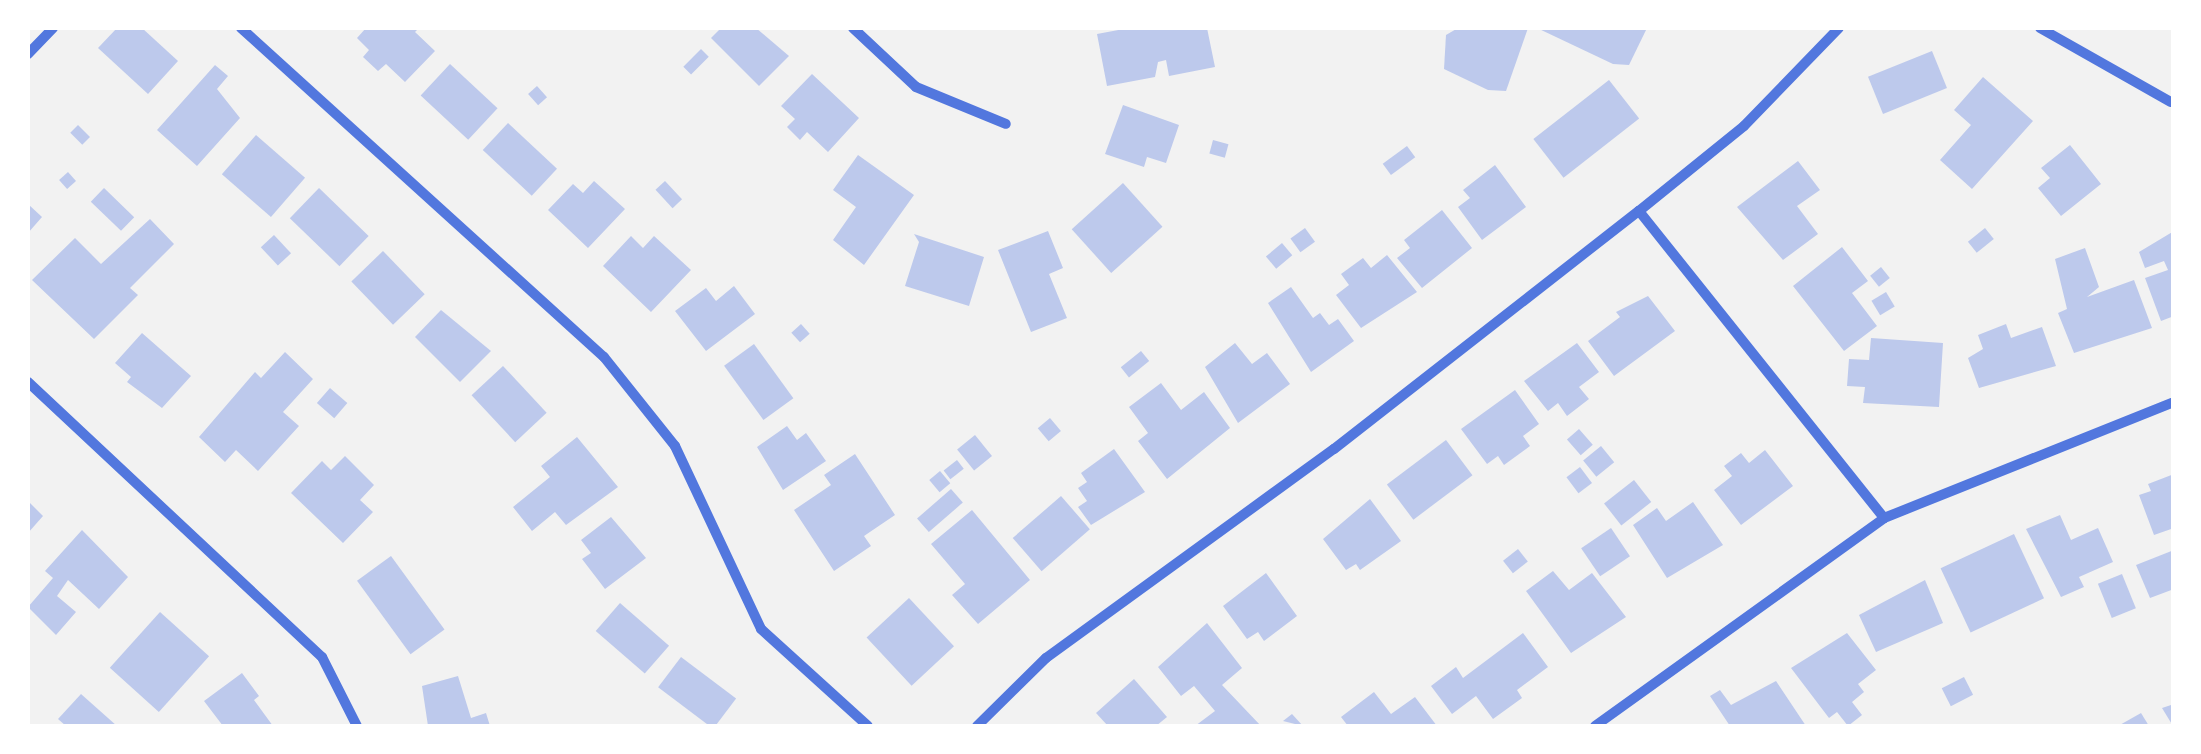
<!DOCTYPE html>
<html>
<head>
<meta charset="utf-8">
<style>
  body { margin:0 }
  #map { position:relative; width:2201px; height:754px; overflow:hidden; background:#f2f2f2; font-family:Figtree,sans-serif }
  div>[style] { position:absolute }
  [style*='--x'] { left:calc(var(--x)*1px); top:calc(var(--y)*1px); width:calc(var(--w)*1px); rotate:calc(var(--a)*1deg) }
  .building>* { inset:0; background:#bdc9ec; transform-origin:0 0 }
  .minor>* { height:10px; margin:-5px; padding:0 5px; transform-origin:5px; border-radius:5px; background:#5277de }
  span { translate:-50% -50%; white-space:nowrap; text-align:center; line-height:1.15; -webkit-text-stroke:8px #fff; paint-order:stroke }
  .frame { position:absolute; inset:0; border:30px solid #fff; pointer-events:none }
</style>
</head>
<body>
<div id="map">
  <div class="building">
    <div style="clip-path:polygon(117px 28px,142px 28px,178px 61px,148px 94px,98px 48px)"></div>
    <div style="clip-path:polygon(366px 28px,419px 28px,415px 32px,435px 51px,405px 82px,386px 64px,378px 71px,363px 57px,369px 50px,357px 38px)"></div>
    <div style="clip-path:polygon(721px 28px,756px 28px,789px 56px,759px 86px,711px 38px)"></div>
    <div style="clip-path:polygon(1129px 28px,1207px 28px,1215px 67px,1169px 76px,1166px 60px,1158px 62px,1155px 77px,1107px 86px,1097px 34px)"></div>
    <div style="clip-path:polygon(1458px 28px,1528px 28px,1506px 91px,1488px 90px,1444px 69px,1446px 35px)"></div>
    <div style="clip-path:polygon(1537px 28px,1647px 28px,1629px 65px,1613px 64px)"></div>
    <div style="left:701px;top:49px;width:11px;height:25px;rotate:45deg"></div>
    <div style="left:1932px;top:51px;width:40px;height:69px;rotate:68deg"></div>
    <div style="left:450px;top:64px;width:65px;height:43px;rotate:43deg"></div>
    <div style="clip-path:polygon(215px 65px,228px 76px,217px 89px,240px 118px,197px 166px,157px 130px)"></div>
    <div style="clip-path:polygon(812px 74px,859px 118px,828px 152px,807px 132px,800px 140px,787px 127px,795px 119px,781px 106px)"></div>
    <div style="clip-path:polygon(1983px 77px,2033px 121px,1972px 189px,1940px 160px,1971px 125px,1954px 110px)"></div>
    <div style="left:1609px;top:80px;width:49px;height:96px;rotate:52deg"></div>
    <div style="left:537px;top:86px;width:15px;height:12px;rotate:48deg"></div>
    <div style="clip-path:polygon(1123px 105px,1179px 125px,1166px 163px,1147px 157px,1144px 167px,1105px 154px)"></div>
    <div style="left:508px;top:123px;width:67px;height:37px;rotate:43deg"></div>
    <div style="left:78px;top:125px;width:17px;height:11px;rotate:45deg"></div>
    <div style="left:256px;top:135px;width:65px;height:52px;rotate:41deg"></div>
    <div style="left:1213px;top:140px;width:16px;height:14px;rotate:15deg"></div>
    <div style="clip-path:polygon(2070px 145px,2101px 184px,2061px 216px,2038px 188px,2050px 178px,2041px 168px)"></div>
    <div style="left:1407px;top:146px;width:14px;height:30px;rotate:54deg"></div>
    <div style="clip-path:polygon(858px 155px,914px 195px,864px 265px,833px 240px,856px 207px,833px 190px)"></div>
    <div style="clip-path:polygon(1798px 161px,1820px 190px,1797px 206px,1818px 234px,1783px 260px,1737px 207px)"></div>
    <div style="clip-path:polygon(1495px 165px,1526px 207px,1482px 240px,1458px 207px,1470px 198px,1463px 190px)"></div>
    <div style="left:68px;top:172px;width:12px;height:12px;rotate:48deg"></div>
    <div style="clip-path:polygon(594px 181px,625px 209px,588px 248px,548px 210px,573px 184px,583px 193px)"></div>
    <div style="left:665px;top:181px;width:25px;height:13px;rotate:47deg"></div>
    <div style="left:1123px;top:183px;width:59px;height:69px;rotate:48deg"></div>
    <div style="left:104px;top:188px;width:42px;height:19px;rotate:44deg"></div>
    <div style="left:319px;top:188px;width:69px;height:42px;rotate:44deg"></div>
    <div style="clip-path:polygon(28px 204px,42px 217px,28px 233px)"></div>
    <div style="clip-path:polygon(1442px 210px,1472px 248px,1422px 288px,1397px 258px,1410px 248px,1404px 240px)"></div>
    <div style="clip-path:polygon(150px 219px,174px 244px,130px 288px,138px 295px,94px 339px,32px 280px,75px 238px,101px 264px)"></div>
    <div style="left:1305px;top:228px;width:17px;height:18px;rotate:54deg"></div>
    <div style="left:1985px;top:228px;width:14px;height:22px;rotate:51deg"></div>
    <div style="clip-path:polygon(1048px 231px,1063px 268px,1049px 274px,1067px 318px,1031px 332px,998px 250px)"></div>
    <div style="clip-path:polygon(2174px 231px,2174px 316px,2161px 321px,2145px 278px,2168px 270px,2164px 261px,2145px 268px,2139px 252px)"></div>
    <div style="clip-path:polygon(914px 234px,984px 257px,969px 306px,905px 286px,919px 242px)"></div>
    <div style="left:274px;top:235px;width:25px;height:18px;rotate:47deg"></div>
    <div style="clip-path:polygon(631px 236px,643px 248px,654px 236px,691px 270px,651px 312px,603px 266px)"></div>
    <div style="left:1282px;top:243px;width:16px;height:21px;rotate:50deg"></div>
    <div style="clip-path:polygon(1842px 247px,1868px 281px,1852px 293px,1877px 326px,1844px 351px,1793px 286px)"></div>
    <div style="clip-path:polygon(2085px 248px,2099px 287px,2087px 297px,2134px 280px,2152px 328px,2074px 353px,2058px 313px,2067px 309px,2055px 259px)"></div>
    <div style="left:383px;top:251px;width:60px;height:44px;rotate:46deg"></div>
    <div style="clip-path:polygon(1387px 255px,1417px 292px,1361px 328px,1336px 295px,1349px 285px,1341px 274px,1363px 258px,1371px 268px)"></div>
    <div style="left:1881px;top:267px;width:14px;height:14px;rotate:51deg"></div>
    <div style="clip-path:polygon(734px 286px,755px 314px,706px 351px,675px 311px,706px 288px,716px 301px)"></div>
    <div style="clip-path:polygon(1291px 287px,1313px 318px,1320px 313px,1329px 325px,1338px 319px,1354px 341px,1311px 372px,1268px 303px)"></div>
    <div style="left:1886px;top:292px;width:17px;height:17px;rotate:59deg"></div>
    <div style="clip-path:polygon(1648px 296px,1675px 331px,1614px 376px,1588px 341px,1620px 317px,1616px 312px)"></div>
    <div style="clip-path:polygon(441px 310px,491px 351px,460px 382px,415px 337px)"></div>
    <div style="left:801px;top:324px;width:13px;height:13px;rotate:48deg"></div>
    <div style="clip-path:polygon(2006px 324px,2011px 338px,2042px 327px,2056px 366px,1979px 388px,1968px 358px,1983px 349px,1978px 335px)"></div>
    <div style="clip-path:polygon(142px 333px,191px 376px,162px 408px,127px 382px,131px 377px,115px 363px)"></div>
    <div style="clip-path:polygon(1871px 338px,1943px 343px,1939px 407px,1863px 403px,1865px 387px,1847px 386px,1849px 359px,1869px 360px)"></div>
    <div style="clip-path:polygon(1235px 343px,1252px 364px,1267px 353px,1290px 384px,1238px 423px,1205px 367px)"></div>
    <div style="clip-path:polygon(1577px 343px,1599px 372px,1579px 387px,1589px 399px,1567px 416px,1558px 403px,1548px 411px,1524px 381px)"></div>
    <div style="left:754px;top:344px;width:67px;height:37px;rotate:54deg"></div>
    <div style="left:1141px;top:351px;width:13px;height:26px;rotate:51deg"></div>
    <div style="clip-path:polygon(285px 352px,313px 379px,283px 412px,299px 426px,258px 471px,236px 450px,225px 462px,199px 437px,255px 372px,261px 378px)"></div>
    <div style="left:503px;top:366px;width:64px;height:43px;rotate:47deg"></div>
    <div style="clip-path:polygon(1161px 383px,1181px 410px,1204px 392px,1230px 428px,1167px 479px,1138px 441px,1148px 433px,1129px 407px)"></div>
    <div style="left:330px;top:388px;width:23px;height:20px;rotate:41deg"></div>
    <div style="clip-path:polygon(1515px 390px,1539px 424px,1523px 436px,1530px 446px,1504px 465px,1498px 456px,1487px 464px,1461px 429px)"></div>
    <div style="left:1050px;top:418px;width:17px;height:16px;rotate:50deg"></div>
    <div style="clip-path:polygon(787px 426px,797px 440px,806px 433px,826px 461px,783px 490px,757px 447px)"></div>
    <div style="left:1579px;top:429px;width:21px;height:16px;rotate:49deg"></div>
    <div style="left:975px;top:435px;width:27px;height:23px;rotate:51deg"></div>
    <div style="clip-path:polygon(577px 437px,618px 487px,566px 525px,555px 512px,532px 531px,513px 507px,550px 477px,541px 466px)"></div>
    <div style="left:1446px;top:440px;width:44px;height:74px;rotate:53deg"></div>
    <div style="left:1601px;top:446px;width:21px;height:23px;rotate:51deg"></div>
    <div style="clip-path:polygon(1114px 449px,1145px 492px,1091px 525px,1078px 507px,1087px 501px,1078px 488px,1087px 482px,1081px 473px)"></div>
    <div style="clip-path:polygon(1765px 450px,1793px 486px,1741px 525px,1714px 490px,1732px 476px,1724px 466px,1741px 453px,1749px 463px)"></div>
    <div style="clip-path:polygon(855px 454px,895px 515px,864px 536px,871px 546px,834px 571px,794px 510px,831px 485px,824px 475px)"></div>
    <div style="clip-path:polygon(345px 456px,374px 485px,360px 500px,373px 512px,343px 543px,291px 493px,322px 461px,331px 470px)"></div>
    <div style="left:957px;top:460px;width:11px;height:17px;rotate:52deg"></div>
    <div style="left:1580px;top:467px;width:20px;height:17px;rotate:53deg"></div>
    <div style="left:940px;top:471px;width:16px;height:14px;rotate:50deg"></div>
    <div style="clip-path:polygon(2174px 474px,2174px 528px,2154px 535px,2139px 495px,2151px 491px,2148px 484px)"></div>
    <div style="left:1634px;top:480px;width:28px;height:38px;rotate:52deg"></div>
    <div style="left:951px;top:489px;width:18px;height:45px;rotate:49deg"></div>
    <div style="left:1061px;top:496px;width:44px;height:64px;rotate:49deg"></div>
    <div style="clip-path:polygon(1370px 499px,1401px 541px,1360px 570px,1356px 564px,1346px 570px,1323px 539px)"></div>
    <div style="clip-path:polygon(28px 501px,43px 516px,28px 533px)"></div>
    <div style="clip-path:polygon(1693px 502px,1723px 545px,1667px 578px,1633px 525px,1657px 508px,1666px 521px)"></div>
    <div style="clip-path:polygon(972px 510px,1030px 580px,978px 624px,952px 595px,965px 584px,931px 544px)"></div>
    <div style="clip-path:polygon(2060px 515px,2071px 540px,2098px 528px,2113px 562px,2079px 577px,2084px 587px,2061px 597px,2026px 529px)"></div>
    <div style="clip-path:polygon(611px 517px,646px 558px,605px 589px,582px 559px,591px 553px,581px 540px)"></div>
    <div style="left:1611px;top:528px;width:34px;height:36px;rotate:56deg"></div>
    <div style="clip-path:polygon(82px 530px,128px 577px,99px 609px,68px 580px,57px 596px,76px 612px,56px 635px,28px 607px,53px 578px,45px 571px)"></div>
    <div style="left:2014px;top:534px;width:71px;height:81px;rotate:65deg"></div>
    <div style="left:1518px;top:549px;width:16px;height:19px;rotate:52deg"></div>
    <div style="clip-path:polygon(2174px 550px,2174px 589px,2150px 598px,2136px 565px)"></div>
    <div style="left:391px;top:556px;width:91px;height:42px;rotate:54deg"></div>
    <div style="clip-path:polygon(1553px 571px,1569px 590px,1592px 573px,1626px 617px,1571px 653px,1526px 591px)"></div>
    <div style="clip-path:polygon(1266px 573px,1297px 616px,1264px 641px,1258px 632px,1247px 639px,1223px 606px)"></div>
    <div style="left:2122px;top:574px;width:37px;height:26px;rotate:68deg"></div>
    <div style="clip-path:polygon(1925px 580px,1943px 623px,1876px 652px,1859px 615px)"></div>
    <div style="left:909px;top:598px;width:66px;height:58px;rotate:47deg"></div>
    <div style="left:620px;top:603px;width:65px;height:37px;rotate:41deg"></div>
    <div style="left:160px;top:612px;width:66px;height:75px;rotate:42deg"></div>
    <div style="clip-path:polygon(1207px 623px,1242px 668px,1222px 685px,1261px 726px,1195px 726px,1215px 711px,1194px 686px,1181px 696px,1158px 667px)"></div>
    <div style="clip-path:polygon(1523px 633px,1548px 667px,1517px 690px,1522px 698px,1493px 719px,1476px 696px,1452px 714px,1431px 686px,1456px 667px,1463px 678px)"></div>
    <div style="clip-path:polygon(1847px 633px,1876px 670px,1858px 684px,1864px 692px,1852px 702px,1862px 715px,1848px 726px,1837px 712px,1829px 718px,1791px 668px)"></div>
    <div style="left:681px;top:657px;width:69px;height:38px;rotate:37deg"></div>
    <div style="clip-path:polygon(242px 673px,259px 696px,254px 700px,273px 726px,223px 726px,204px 701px)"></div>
    <div style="clip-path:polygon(458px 676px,471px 718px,486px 713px,490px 726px,428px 726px,422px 686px)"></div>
    <div style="left:1964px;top:677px;width:20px;height:25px;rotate:63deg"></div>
    <div style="clip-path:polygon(1134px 679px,1167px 717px,1156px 726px,1108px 726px,1096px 713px)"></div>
    <div style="clip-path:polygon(1776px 681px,1806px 726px,1730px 726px,1710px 696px,1720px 690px,1731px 705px)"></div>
    <div style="clip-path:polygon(1374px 692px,1391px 714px,1415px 697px,1437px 726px,1348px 726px,1341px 717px)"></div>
    <div style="clip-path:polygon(81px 694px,117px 726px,66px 726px,58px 719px)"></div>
    <div style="clip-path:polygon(2174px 704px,2174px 726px,2173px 726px,2162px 708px)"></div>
    <div style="clip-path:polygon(2141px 713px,2149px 726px,2118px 726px)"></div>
    <div style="clip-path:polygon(1292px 714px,1303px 726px,1283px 721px)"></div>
  </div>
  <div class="minor">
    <div style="--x:241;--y:28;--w:490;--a:42.2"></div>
    <div style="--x:604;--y:357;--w:114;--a:51.4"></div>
    <div style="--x:675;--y:446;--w:202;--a:64.8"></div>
    <div style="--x:761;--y:629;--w:144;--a:42.2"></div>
    <div style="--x:853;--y:28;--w:86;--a:43.1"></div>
    <div style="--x:916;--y:87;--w:97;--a:22.3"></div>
    <div style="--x:2040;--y:28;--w:150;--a:29.5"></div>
    <div style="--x:28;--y:54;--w:36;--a:-46"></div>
    <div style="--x:1639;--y:211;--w:393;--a:51.4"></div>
    <div style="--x:28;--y:382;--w:403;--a:43.1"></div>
    <div style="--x:322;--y:657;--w:77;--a:63.1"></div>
    <div style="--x:977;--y:726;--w:97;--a:-44.6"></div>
    <div style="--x:1046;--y:658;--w:356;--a:-36"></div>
    <div style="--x:1334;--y:449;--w:387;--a:-38"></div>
    <div style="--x:1639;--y:211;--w:135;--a:-39"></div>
    <div style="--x:1744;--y:126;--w:136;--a:-45.9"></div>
    <div style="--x:1595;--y:726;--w:356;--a:-35.7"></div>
    <div style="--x:1884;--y:518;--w:312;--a:-21.8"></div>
  </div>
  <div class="frame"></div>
</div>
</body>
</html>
